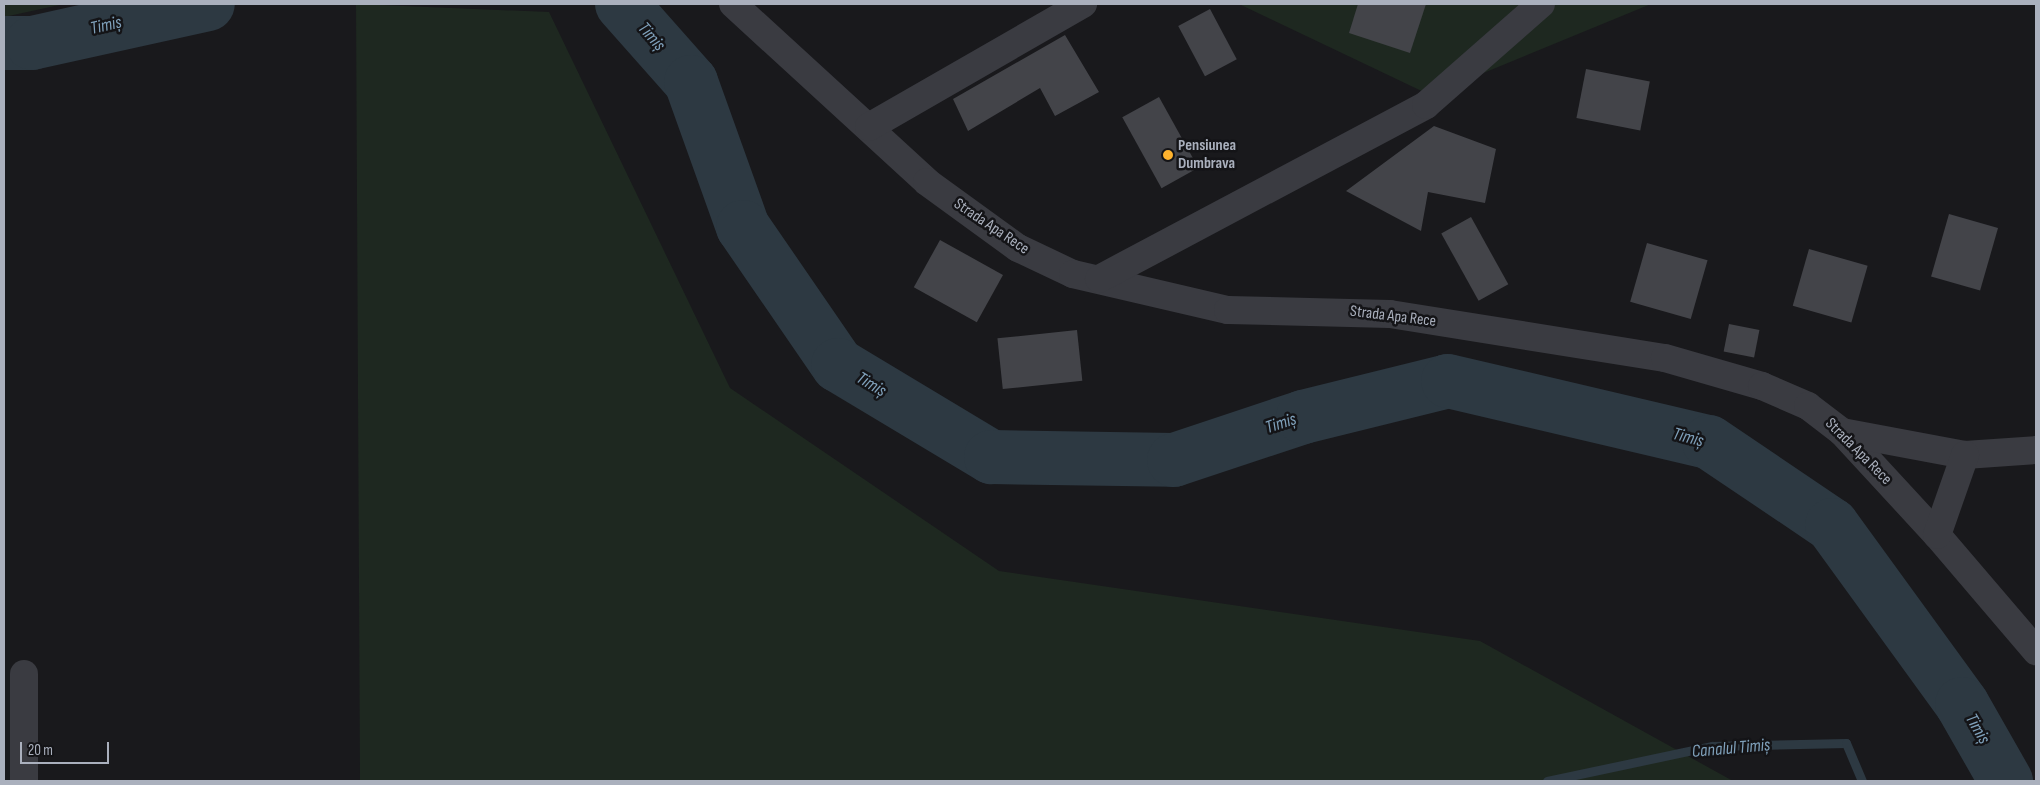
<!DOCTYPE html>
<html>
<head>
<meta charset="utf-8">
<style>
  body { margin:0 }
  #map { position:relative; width:2040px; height:785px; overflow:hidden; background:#19191c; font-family:"Sofia Sans Condensed",sans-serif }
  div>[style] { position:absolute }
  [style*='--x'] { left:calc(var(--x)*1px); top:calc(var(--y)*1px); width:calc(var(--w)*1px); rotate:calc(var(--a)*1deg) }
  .green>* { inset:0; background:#1e2820 }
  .stream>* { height:9px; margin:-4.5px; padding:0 4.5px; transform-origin:4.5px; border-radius:4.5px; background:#2d3942 }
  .river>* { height:54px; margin:-27px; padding:0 27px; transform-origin:27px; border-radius:27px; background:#2d3942 }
  .building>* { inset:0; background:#434449; transform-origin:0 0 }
  .minor>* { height:28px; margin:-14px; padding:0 14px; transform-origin:14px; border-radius:14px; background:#3a3b41 }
  .dots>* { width:14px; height:14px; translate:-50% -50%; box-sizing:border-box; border:2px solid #141417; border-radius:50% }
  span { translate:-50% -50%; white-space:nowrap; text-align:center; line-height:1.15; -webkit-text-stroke:5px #141417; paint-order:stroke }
  .poi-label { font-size:16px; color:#aab0bd; font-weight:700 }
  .left { translate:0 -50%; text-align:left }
  .street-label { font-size:16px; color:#aab0bd }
  .water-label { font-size:18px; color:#7fa0ba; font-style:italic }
  .frame { position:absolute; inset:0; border:5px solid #aab0bd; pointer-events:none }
  .scale { position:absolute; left:20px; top:742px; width:89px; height:22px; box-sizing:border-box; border:2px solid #aab0bd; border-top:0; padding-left:6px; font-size:15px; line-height:18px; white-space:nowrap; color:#aab0bd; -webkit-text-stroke:4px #141417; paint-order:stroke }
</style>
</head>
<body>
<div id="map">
  <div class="green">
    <div style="clip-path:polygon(4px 4px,64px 4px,4px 17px)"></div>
    <div style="clip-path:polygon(356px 4px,549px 12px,730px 388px,999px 571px,1480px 641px,1733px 781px,360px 781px)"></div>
    <div style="clip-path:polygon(1239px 4px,1651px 4px,1430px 95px)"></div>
  </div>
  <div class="stream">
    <div style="--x:1547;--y:781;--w:169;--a:-12"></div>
    <div style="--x:1712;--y:746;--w:134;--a:-1.3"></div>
    <div style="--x:1846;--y:743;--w:41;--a:67.2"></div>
  </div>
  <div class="river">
    <div style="--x:622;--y:4;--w:104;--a:48.5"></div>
    <div style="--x:691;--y:82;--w:154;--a:70.3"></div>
    <div style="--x:743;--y:227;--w:168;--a:55.5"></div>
    <div style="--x:838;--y:365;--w:179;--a:31"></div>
    <div style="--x:991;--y:457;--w:183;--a:0.9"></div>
    <div style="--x:1174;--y:460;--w:136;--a:-18.4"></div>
    <div style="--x:1303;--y:417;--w:149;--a:-13.9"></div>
    <div style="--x:1448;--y:381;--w:268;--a:13.2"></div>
    <div style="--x:1709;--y:442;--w:148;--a:34"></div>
    <div style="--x:1832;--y:525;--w:221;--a:54"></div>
    <div style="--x:1962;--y:704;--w:89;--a:60.3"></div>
    <div style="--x:4;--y:43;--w:28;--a:0"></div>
    <div style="--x:32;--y:43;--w:180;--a:-12.5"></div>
  </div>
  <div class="building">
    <div style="clip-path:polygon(1358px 4px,1426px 4px,1410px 53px,1349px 33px)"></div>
    <div style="left:1210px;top:9px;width:57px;height:36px;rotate:62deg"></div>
    <div style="clip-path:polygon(1065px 35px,1099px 92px,1055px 116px,1040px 88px,968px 131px,953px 99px)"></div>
    <div style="left:1586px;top:69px;width:65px;height:50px;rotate:11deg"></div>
    <div style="left:1159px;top:97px;width:81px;height:42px;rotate:61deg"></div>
    <div style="clip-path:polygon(1434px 126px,1496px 149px,1485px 203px,1428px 192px,1421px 231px,1346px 191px)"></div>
    <div style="left:1949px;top:214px;width:51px;height:65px;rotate:16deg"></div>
    <div style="left:1471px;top:217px;width:77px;height:34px;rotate:61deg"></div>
    <div style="left:940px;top:240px;width:72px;height:54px;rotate:29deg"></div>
    <div style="left:1647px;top:243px;width:63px;height:61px;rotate:16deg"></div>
    <div style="left:1809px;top:249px;width:61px;height:59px;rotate:16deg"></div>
    <div style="left:1729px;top:324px;width:31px;height:28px;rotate:11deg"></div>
    <div style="left:1077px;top:330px;width:51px;height:80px;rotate:84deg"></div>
  </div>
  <div class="minor">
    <div style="--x:733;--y:4;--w:263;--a:42.5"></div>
    <div style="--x:927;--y:182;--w:112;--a:36"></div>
    <div style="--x:1018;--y:248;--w:61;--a:25.3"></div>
    <div style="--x:1073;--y:274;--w:159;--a:13.1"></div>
    <div style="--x:1228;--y:310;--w:162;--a:1.4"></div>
    <div style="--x:1390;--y:314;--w:278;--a:9.1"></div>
    <div style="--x:1665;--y:358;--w:101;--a:16.1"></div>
    <div style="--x:1762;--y:386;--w:50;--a:23.5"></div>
    <div style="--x:1808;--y:406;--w:43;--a:37.4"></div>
    <div style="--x:1842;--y:432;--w:140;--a:47.3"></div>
    <div style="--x:1937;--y:535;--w:153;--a:49.5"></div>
    <div style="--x:869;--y:127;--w:247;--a:-29.9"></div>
    <div style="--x:1099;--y:279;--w:370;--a:-28"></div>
    <div style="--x:1426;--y:105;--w:153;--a:-41.3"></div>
    <div style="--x:1842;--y:432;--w:125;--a:10.6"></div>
    <div style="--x:1965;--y:455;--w:71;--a:-4"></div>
    <div style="--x:1937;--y:535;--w:85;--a:-70.7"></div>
    <div style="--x:24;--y:781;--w:107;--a:-90"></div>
  </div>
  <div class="dots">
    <div style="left:1168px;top:155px;background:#ffb32e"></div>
  </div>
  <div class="poi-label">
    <span class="left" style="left:1178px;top:155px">Pensiunea<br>Dumbrava</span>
  </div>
  <div class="street-label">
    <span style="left:991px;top:227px;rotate:34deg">Strada Apa Rece</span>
    <span style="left:1393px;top:317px;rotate:7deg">Strada Apa Rece</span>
    <span style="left:1858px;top:452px;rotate:45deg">Strada Apa Rece</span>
  </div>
  <div class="water-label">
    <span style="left:106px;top:26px;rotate:-13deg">Timiș</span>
    <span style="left:651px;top:37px;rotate:49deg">Timiș</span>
    <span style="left:871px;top:385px;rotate:31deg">Timiș</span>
    <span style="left:1281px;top:424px;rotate:-18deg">Timiș</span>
    <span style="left:1688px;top:438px;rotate:15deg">Timiș</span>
    <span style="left:1977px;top:729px;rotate:60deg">Timiș</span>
    <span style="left:1731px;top:749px;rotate:-5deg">Canalul Timiș</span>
  </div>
  <div class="frame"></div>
  <div class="scale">20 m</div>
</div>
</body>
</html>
